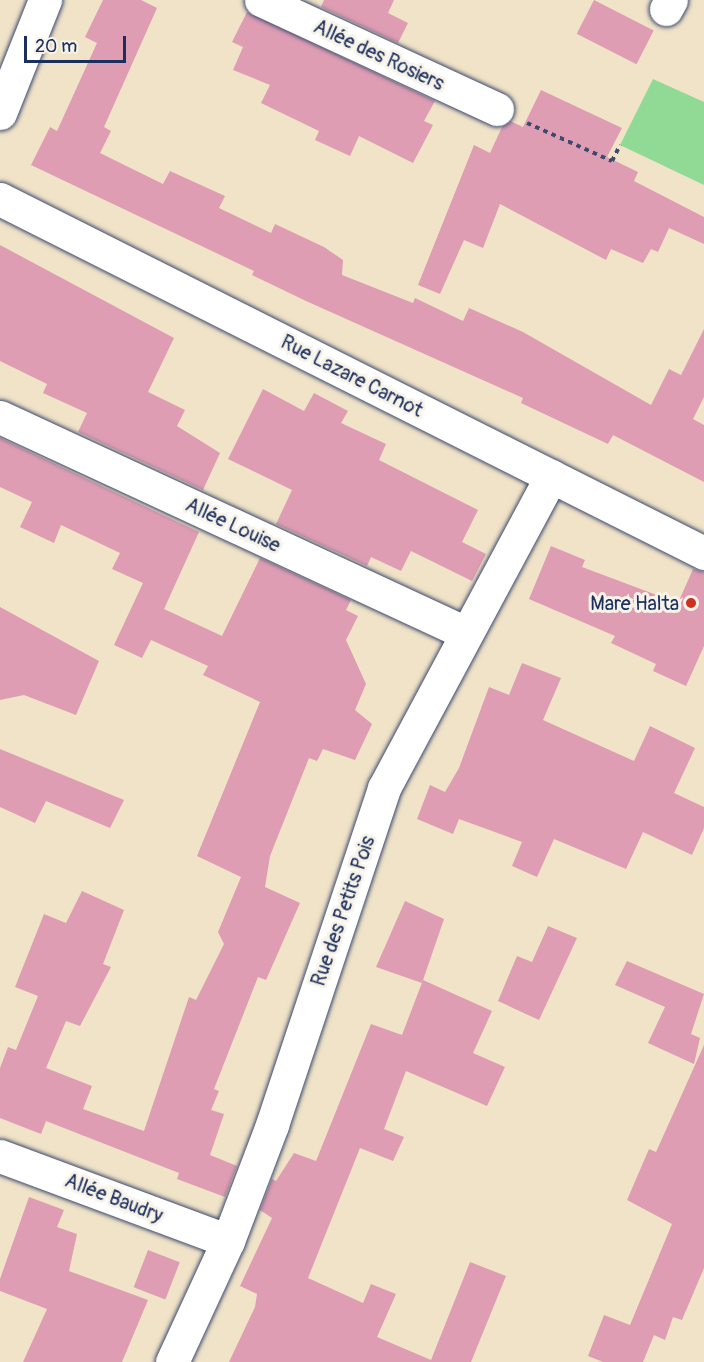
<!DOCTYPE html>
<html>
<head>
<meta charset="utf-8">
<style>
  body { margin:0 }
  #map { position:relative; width:704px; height:1362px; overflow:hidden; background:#f1e3c8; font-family:Pangolin,sans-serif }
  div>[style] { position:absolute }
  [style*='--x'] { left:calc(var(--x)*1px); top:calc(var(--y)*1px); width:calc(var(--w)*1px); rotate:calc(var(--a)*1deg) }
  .green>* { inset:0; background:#91da95 }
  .building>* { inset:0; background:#de9db3; transform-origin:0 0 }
  .path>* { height:4px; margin-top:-2px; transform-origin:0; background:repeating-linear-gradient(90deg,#3b4a6e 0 4.5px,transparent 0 9px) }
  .roads { filter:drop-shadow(0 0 2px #3b4a6e) drop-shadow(0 0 2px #3b4a6e) }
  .minor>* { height:33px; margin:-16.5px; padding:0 16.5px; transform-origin:16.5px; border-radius:16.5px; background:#fff }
  .dots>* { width:16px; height:16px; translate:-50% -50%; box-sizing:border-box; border:3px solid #f7f3e8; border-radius:50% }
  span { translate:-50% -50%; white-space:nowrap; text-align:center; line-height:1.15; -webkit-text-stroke:6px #f7f3e8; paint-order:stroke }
  .street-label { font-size:20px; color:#1b2f5e }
  .poi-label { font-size:20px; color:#1b2f5e }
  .right { translate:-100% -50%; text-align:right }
  .scale { position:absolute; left:24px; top:36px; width:102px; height:27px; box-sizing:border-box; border:3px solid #1b2f5e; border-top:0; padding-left:8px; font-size:18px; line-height:21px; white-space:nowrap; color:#1b2f5e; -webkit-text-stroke:4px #f7f3e8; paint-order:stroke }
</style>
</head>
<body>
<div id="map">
  <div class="green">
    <div style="clip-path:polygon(653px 79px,704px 102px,704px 185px,620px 145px)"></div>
  </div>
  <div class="building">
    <div style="clip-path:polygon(103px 0,141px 0,157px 8px,104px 127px,111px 131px,100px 153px,163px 184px,170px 171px,225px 196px,219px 208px,271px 233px,275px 224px,324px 247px,343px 260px,342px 275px,413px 303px,415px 298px,463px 321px,469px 308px,523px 332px,651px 405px,669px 369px,681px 375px,704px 329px,704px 397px,693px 419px,704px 425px,704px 482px,613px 435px,608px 444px,521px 403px,523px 398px,306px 301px,252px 275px,254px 271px,31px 165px,50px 127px,57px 131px,97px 43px,85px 37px)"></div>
    <div style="clip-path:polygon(324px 0,394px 0,388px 13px,408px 23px,398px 43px,321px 7px)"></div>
    <div style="left:594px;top:0;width:67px;height:38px;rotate:27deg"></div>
    <div style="clip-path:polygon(247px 12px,435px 101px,424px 121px,433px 125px,413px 163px,359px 136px,350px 156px,315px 140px,319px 131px,261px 103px,270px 85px,233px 70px,243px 47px,232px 42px)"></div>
    <div style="clip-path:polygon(541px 90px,622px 128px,607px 157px,638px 172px,634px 181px,704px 217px,704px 244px,669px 228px,658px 252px,651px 249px,643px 263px,611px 249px,606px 260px,500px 204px,483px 248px,464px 240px,440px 294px,418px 285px,474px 145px,490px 153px,502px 127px,510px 121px,523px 127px)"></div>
    <div style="clip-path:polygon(0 245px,174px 338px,148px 392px,185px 410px,177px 426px,220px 453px,203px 490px,78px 432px,87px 413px,43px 393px,47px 384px,0 361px)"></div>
    <div style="clip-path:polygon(263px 389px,304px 411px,314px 393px,348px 411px,341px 423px,386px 444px,379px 460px,478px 510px,462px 542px,486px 554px,472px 581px,411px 551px,401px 571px,371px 557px,367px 566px,276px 524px,292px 490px,228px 459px)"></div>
    <div style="clip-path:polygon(0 438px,199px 532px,164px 609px,222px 636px,260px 558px,351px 600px,346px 610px,358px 616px,346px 640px,366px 684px,355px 710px,372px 724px,355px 760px,323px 749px,317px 761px,309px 758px,270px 856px,265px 887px,300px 903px,266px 980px,258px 977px,214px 1089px,219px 1091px,211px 1110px,224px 1114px,210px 1155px,237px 1166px,225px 1197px,177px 1179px,179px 1173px,46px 1121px,41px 1134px,0 1118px,0 1068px,8px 1047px,16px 1050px,38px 996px,15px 987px,44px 914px,66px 923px,82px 891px,124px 910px,103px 964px,111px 967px,80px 1026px,66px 1021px,46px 1068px,92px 1086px,83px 1109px,144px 1131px,189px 997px,196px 1000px,224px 944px,218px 932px,241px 877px,197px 856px,260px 702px,203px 675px,208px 666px,151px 640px,142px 658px,114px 645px,143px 583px,112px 569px,120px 553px,61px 525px,54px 543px,20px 527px,32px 502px,0 487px)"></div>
    <div style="clip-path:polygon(551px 546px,585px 560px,582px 567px,678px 603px,693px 569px,704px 572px,704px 646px,686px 686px,653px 671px,656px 664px,611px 643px,615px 636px,529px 599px)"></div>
    <div style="clip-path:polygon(0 607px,99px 661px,76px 715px,24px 695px,0 700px)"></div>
    <div style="clip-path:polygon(522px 663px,561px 678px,543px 720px,634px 761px,650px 726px,695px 748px,674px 793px,704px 807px,704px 828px,692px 855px,643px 832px,626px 869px,554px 839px,537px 877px,512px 866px,522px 842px,459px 819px,453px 834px,417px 819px,430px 785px,445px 792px,459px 768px,489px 687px,509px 695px)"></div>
    <div style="clip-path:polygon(0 749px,124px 800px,110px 828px,46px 801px,35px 823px,0 807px)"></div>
    <div style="clip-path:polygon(405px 901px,444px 919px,422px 983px,376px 967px)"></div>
    <div style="clip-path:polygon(548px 926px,577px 938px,539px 1020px,498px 1001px,517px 956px,532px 962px)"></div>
    <div style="clip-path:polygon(627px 961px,704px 994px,691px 1034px,700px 1038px,694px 1064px,648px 1043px,665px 1007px,615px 985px)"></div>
    <div style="clip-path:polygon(423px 980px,492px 1011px,473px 1053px,505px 1067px,487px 1106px,406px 1071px,384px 1129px,404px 1137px,393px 1161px,360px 1148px,308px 1278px,363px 1303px,371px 1284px,396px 1294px,377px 1337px,431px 1360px,470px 1262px,506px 1276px,471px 1362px,229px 1362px,255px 1307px,257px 1294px,240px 1286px,272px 1218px,260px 1210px,272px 1179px,276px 1181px,294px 1153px,316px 1161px,371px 1024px,402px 1035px)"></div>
    <div style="clip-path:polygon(704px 1045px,704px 1268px,682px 1320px,673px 1317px,665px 1340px,654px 1335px,643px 1362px,603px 1362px,588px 1356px,604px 1315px,630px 1325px,672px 1224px,627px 1200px,649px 1149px,656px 1152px)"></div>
    <div style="clip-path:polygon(29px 1197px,64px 1210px,57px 1227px,77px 1234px,69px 1271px,148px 1300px,122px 1362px,23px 1362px,47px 1309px,0 1291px,0 1279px)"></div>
    <div style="left:148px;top:1250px;width:34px;height:40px;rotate:21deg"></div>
  </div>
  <div class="path">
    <div style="--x:527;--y:123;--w:93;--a:24.1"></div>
    <div style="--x:612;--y:161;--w:18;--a:-63"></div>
  </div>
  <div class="roads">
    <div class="minor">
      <div style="--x:261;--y:0;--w:260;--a:24.8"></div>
      <div style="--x:666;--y:9;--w:10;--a:-61"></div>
      <div style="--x:0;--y:113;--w:122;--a:-68.3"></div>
      <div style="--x:0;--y:199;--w:788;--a:26.7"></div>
      <div style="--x:0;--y:417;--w:514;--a:24.87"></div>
      <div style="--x:0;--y:1156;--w:243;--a:20.4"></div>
      <div style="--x:172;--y:1362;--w:133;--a:-65.2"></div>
      <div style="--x:228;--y:1241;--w:124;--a:-69.2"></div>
      <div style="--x:272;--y:1125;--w:355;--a:-71.6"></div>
      <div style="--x:384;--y:788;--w:354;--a:-61.8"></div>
    </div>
  </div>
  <div class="dots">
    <div style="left:691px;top:603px;background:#c8321e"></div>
  </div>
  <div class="street-label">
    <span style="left:379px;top:55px;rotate:25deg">Allée des Rosiers</span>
    <span style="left:352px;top:376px;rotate:27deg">Rue Lazare Carnot</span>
    <span style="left:233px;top:525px;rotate:25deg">Allée Louise</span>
    <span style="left:343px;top:911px;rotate:-71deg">Rue des Petits Pois</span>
    <span style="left:114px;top:1198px;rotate:21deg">Allée Baudry</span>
  </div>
  <div class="poi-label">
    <span class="right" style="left:679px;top:603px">Mare Halta</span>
  </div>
  <div class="scale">20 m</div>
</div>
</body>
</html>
